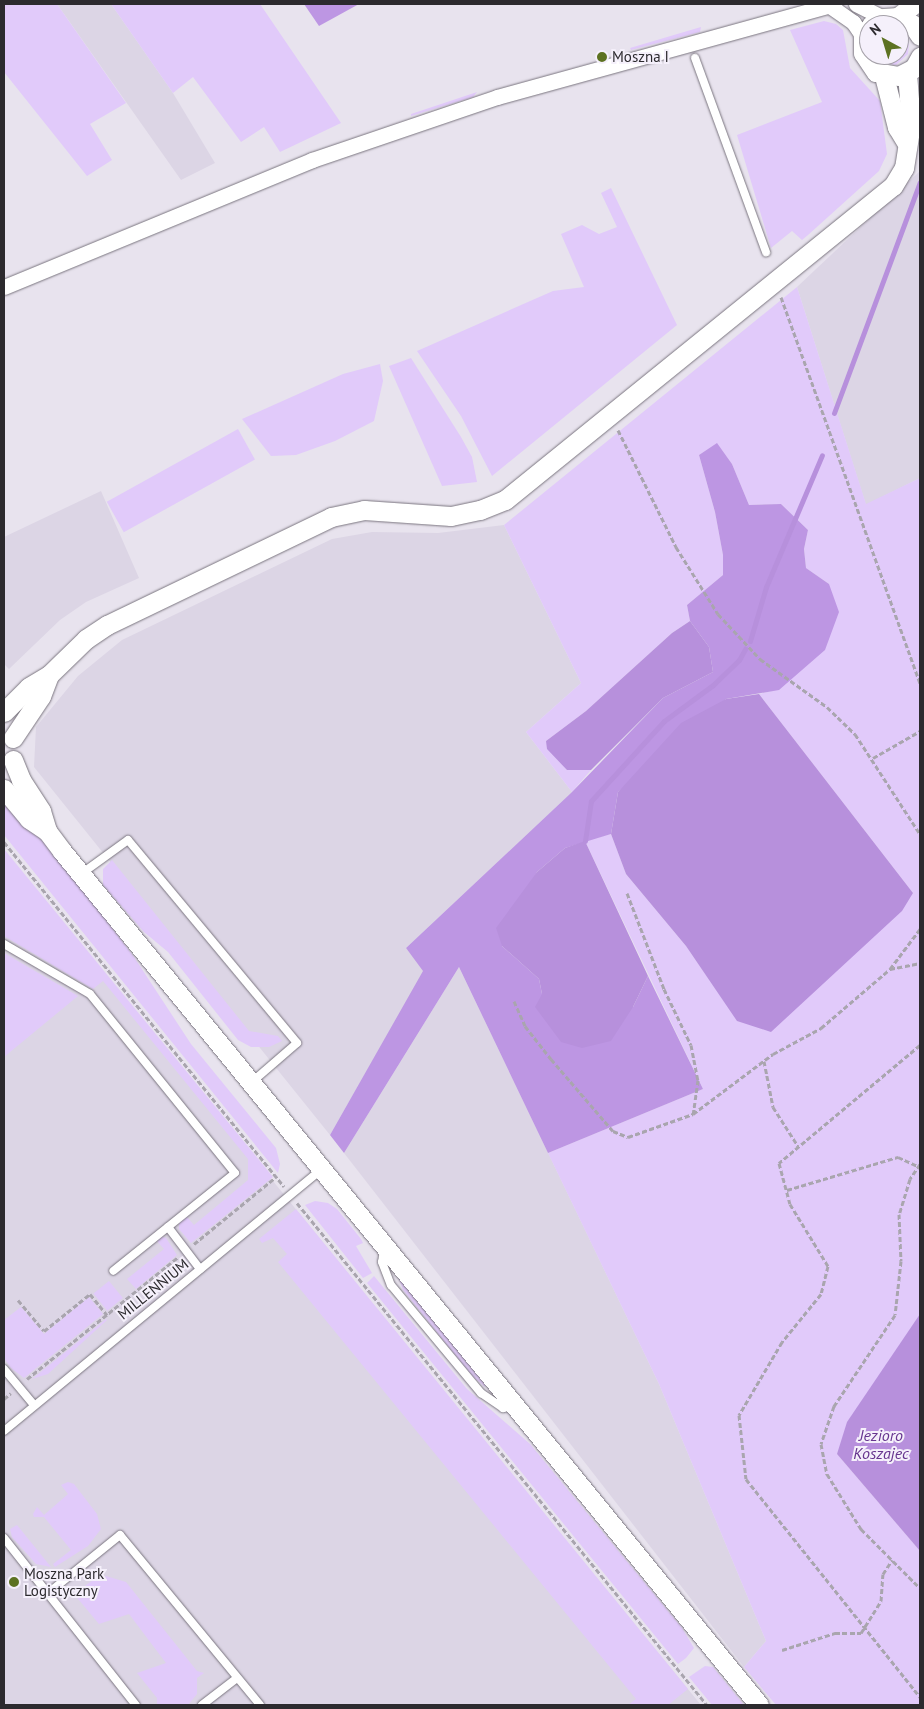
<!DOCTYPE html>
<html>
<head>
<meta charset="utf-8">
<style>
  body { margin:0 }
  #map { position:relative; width:924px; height:1709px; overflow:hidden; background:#e8e3ee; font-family:"PT Sans",sans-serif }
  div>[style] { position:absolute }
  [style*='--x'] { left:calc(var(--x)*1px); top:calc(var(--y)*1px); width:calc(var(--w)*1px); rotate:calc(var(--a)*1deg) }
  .built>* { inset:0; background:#dcd5e5 }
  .green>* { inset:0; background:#e1cafa; transform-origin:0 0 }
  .forest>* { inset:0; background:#bd96e3 }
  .water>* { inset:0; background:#b790dc }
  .stream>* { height:5px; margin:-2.5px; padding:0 2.5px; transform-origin:2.5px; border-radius:2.5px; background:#b790dc }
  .path>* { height:3px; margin-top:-1.5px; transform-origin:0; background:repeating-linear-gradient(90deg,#a9a5ae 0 5px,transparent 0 7.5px) }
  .roads { filter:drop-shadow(0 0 1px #7a757f) drop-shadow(0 0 1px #7a757f) }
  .service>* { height:8px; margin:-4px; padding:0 4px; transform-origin:4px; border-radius:4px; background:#fff }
  .minor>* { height:15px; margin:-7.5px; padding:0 7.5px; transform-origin:7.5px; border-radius:7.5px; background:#fff }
  .tertiary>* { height:19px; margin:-9.5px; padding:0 9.5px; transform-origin:9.5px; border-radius:9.5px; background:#fff }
  .dots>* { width:14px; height:14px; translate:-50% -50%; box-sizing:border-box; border:2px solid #f5f0fb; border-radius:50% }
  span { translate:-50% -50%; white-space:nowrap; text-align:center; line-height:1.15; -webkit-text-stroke:4px #f5f0fb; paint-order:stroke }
  .poi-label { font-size:15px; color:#2c2a2e }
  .left { translate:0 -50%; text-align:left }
  .street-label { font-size:15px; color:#2c2a2e }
  .water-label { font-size:16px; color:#67358f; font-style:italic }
  .frame { position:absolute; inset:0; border:5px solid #2c2a2e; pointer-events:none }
  .north { position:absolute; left:859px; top:15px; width:50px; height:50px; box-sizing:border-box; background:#f5f0fb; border:1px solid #a5a1a9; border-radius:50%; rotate:321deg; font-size:14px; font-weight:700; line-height:20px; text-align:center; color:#2c2a2e }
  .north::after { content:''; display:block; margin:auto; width:18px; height:22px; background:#5d7222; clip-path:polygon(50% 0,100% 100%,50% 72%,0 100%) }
</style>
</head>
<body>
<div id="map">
  <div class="built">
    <div style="clip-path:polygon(57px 4px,111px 4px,173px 93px,215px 163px,181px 180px)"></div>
    <div style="clip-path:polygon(920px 171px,920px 478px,866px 505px,797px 287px)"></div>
    <div style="clip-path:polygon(101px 491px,139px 578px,86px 602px,60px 620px,9px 669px,4px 664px,4px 537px)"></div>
    <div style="clip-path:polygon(504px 525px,581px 683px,526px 732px,572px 792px,406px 948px,424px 971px,330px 1135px,34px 767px,36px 727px,78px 676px,122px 640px,332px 539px,372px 532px,438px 533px)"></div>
    <div style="clip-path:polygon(4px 851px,532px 1499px,701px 1705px,4px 1705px)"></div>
    <div style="clip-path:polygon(459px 967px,659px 1384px,766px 1641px,744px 1667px,344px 1153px)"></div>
  </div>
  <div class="green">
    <div style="clip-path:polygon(4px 4px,57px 4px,126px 103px,90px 124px,112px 160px,87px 176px,4px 72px)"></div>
    <div style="clip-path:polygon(111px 4px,260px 4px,341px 123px,280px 152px,264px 127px,241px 142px,193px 77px,173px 93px)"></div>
    <div style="clip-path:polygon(824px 21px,836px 24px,843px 30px,850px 68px,880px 101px,887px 154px,879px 171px,808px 235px,802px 240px,792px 231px,771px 248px,737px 135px,822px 102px,790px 30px)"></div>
    <div style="clip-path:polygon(701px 27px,700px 32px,631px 50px,630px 48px)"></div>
    <div style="clip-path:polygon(899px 30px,909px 42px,908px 54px,896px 65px,883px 63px,875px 55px,899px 55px)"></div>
    <div style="clip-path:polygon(477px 92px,473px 97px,411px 116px,411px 114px)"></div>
    <div style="clip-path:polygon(611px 188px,677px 325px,492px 476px,461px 416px,417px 351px,553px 291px,584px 287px,561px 234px,582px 225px,599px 234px,617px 227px,601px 193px)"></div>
    <div style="clip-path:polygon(797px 287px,866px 504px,920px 478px,920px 1314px,837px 1454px,920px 1551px,920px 1705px,776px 1705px,744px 1667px,766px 1641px,659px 1384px,548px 1153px,703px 1089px,585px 841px,611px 834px,626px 874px,686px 946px,737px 1020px,913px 893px,759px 694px,779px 689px,829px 584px,806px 568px,804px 549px,808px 530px,781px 504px,749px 505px,732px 464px,717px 444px,699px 455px,715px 512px,723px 555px,723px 575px,687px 605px,690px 621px,672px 633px,586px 711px,546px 741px,567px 770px,591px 770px,572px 792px,526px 732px,581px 683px,504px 525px)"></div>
    <div style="clip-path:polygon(411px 358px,461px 437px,472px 457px,477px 482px,442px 486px,389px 366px)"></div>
    <div style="clip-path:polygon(380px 364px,383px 381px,374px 421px,335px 441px,296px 455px,271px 456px,242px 419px,343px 374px)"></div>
    <div style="left:238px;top:429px;width:35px;height:150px;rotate:61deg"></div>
    <div style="clip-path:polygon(4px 798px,62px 862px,134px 957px,191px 1044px,276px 1148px,280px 1164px,278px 1173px,4px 835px)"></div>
    <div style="clip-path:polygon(4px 849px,273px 1177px,191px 1243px,179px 1229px,179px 1221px,186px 1216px,194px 1225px,248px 1180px,248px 1159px,103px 981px,93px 989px,4px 936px)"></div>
    <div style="clip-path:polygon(112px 860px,249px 1031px,278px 1036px,282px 1041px,269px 1047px,251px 1047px,238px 1040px,168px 952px,144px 932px,103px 885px,103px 869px)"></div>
    <div style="clip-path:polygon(4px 953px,78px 996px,4px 1057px)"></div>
    <div style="clip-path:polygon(315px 1201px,328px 1203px,337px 1209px,361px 1239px,363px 1243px,356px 1246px,372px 1273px,363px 1278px,305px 1205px)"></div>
    <div style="clip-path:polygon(296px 1209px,688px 1689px,668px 1705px,628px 1705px,636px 1699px,278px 1262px,287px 1254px,273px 1238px,262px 1243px,259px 1239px)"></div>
    <div style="clip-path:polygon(160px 1236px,166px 1238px,177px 1255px,136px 1289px,127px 1279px,164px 1249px,156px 1240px)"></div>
    <div style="clip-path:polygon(374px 1276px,467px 1389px,530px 1444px,682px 1628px,694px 1648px,686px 1658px,678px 1664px,367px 1283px)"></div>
    <div style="clip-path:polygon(398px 1277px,485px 1384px,485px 1387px,471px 1375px,403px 1290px)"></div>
    <div style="left:109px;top:1281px;width:22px;height:20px;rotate:51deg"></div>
    <div style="clip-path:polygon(89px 1297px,103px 1314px,24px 1378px,11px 1368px,4px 1358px,4px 1320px,21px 1307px,44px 1334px)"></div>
    <div style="clip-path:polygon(107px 1320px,48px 1374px,32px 1379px,106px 1319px)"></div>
    <div style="clip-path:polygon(68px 1482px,74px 1484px,97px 1514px,101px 1529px,88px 1546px,55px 1567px,53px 1564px,71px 1550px,44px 1517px,34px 1517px,33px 1514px,37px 1507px,44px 1515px,68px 1494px,61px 1485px)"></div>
    <div style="clip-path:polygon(17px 1525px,51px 1567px,36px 1564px,12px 1537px,10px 1529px)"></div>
    <div style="clip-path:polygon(106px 1576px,126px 1582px,197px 1671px,204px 1673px,197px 1678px,197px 1694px,188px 1705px,157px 1705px,157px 1698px,137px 1673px,166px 1663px,129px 1614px,99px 1624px,74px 1594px,93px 1580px)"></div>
    <div style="clip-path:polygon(705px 1666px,713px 1667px,744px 1705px,712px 1705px,689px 1677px)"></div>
  </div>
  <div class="forest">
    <div style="clip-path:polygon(304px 4px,359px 4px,319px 26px)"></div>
    <div style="clip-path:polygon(717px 443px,732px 464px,749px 505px,781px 504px,808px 530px,804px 549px,806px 568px,829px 584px,839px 612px,825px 650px,779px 690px,726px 699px,618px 792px,611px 834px,565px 848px,537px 872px,502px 946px,539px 979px,542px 994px,633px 1007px,648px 976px,703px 1089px,548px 1153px,459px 967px,344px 1153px,330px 1135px,423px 971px,406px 948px,572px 792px,663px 698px,713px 672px,709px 647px,690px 621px,687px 605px,723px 575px,723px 555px,715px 512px,699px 455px)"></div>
  </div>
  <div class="water">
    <div style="clip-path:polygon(690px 621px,709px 647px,713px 672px,663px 698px,591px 770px,567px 770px,547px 749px,546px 741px,586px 711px,672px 633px)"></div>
    <div style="clip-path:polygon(759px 694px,913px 893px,902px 911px,771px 1032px,737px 1021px,686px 946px,626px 874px,611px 834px,618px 792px,681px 723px,726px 699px)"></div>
    <div style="clip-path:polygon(585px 841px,648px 976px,633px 1007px,611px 1041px,582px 1048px,561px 1042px,535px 1007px,542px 994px,539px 979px,502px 946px,496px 928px,537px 872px,565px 848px)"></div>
    <div style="clip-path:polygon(920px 1314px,920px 1551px,837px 1454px,847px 1422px)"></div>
  </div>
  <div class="stream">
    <div style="--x:834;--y:413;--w:246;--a:-69.6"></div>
    <div style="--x:750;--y:641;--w:56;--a:-73.5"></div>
    <div style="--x:766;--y:587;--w:143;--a:-67"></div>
    <div style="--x:585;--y:841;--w:40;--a:-81.5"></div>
    <div style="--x:591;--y:801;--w:108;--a:-47.6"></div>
    <div style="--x:664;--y:721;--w:61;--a:-36.3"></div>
    <div style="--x:713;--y:685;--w:36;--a:-44"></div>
    <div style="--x:739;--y:660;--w:13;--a:-61"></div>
  </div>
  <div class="path">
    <div style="--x:781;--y:297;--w:411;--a:70.2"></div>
    <div style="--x:618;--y:430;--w:131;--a:63.6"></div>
    <div style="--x:676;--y:547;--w:79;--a:57.9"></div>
    <div style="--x:718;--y:614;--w:62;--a:47"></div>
    <div style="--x:760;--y:659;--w:82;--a:35.6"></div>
    <div style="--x:827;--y:707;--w:39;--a:44"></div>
    <div style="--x:855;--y:734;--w:119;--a:57"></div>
    <div style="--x:873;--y:758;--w:54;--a:-29.9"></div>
    <div style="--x:4;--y:842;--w:444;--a:50.9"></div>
    <div style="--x:627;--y:893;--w:103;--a:68.9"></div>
    <div style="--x:664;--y:989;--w:62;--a:64.3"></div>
    <div style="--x:691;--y:1045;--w:36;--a:79"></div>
    <div style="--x:698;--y:1080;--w:34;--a:98"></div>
    <div style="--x:890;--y:969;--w:31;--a:-11"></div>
    <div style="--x:514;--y:1001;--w:27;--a:66"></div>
    <div style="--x:525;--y:1026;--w:42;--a:51.8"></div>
    <div style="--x:551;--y:1059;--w:95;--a:49.3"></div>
    <div style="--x:613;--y:1131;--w:16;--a:22"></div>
    <div style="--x:628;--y:1137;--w:69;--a:-19.5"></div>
    <div style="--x:693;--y:1114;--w:100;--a:-36.9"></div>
    <div style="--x:773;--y:1054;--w:55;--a:-28.4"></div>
    <div style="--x:821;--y:1028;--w:91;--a:-40.5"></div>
    <div style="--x:890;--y:969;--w:50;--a:-53.1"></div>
    <div style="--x:920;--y:1045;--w:184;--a:140.1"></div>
    <div style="--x:779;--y:1163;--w:42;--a:75"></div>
    <div style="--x:790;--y:1204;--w:73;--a:58.5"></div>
    <div style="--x:828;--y:1266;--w:29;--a:104"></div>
    <div style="--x:821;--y:1294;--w:62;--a:129.1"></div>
    <div style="--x:782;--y:1342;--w:85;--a:120.5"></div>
    <div style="--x:739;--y:1415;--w:64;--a:83.8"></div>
    <div style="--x:746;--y:1479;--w:279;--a:51.4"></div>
    <div style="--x:764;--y:1061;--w:47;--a:78.9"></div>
    <div style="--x:773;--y:1107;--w:46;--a:57.3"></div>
    <div style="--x:920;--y:1164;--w:18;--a:124"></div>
    <div style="--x:910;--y:1179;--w:37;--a:107"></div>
    <div style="--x:899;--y:1214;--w:47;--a:87.6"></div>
    <div style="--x:901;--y:1261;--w:54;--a:96.3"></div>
    <div style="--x:895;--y:1315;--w:110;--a:123.8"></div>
    <div style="--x:834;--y:1406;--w:40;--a:108.9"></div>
    <div style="--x:821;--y:1444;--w:31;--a:79"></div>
    <div style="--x:827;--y:1474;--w:65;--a:58.3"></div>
    <div style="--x:861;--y:1529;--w:83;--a:45"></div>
    <div style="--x:787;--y:1190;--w:116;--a:-16.6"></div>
    <div style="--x:898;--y:1157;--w:23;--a:25"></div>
    <div style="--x:297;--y:1203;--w:648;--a:50.76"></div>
    <div style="--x:194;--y:1244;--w:106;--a:-39.3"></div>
    <div style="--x:18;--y:1300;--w:40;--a:50"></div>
    <div style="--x:44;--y:1331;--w:59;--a:-38.8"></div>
    <div style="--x:90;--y:1294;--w:27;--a:51"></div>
    <div style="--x:27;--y:1379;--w:194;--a:-38.9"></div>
    <div style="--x:4;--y:1399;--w:9;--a:-41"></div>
    <div style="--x:782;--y:1650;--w:56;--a:-17.8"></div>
    <div style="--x:835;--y:1633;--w:26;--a:0"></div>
    <div style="--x:861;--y:1633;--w:38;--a:-58"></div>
    <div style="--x:881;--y:1601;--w:27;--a:-86"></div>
    <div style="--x:883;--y:1574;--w:17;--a:-57"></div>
  </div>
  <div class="roads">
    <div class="service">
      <div style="--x:695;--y:58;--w:207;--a:69.9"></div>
      <div style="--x:81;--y:874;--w:58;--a:-35.9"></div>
      <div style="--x:128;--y:840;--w:264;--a:50.2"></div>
      <div style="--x:297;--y:1043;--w:60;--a:139.1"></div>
      <div style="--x:4;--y:944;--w:99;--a:30.2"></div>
      <div style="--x:90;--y:994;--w:230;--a:51"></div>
      <div style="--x:235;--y:1173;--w:156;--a:141.2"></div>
      <div style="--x:168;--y:1227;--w:53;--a:52.7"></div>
      <div style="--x:384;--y:1250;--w:12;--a:99"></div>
      <div style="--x:382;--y:1262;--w:25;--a:69"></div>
      <div style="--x:391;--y:1285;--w:141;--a:50.2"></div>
      <div style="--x:481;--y:1393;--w:27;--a:34"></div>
      <div style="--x:503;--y:1408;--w:9;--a:-13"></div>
      <div style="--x:4;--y:1369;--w:47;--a:50.2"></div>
      <div style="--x:4;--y:1431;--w:411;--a:-39.5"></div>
      <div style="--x:4;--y:1538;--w:213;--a:51.7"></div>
      <div style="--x:47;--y:1594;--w:94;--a:-38.9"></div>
      <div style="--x:120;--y:1535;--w:220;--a:50.5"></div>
      <div style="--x:202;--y:1705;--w:44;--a:-37.6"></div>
    </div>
    <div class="minor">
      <div style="--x:856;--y:4;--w:31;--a:27"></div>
      <div style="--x:830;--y:6;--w:28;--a:35"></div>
      <div style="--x:853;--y:22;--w:18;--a:56"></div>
      <div style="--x:4;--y:287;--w:333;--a:-22.4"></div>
      <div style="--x:312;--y:160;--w:195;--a:-18.8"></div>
      <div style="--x:497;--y:97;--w:350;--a:-15.4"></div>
    </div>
    <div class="tertiary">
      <div style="--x:898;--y:17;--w:21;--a:-39"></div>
      <div style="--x:871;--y:25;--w:15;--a:-28"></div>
      <div style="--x:884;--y:18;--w:14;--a:-4"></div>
      <div style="--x:898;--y:17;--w:16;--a:27"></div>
      <div style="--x:912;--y:24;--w:14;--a:56"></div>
      <div style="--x:869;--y:28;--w:11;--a:124"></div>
      <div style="--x:863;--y:37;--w:16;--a:90"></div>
      <div style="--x:863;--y:53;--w:23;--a:56"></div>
      <div style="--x:876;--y:72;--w:23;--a:10"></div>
      <div style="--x:899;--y:76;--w:17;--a:-28"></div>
      <div style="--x:914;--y:68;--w:13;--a:-61"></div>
      <div style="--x:884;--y:76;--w:53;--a:75.7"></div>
      <div style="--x:897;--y:127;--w:17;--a:59"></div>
      <div style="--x:4;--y:712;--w:35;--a:-45"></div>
      <div style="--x:29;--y:687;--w:23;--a:-31"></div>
      <div style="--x:49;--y:675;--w:52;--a:-44.2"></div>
      <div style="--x:86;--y:639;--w:25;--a:-34"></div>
      <div style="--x:107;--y:625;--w:249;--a:-25.7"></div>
      <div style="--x:331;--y:517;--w:34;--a:-12"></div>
      <div style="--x:364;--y:510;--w:87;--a:3.9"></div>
      <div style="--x:451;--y:516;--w:30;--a:-12"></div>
      <div style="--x:480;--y:510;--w:27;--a:-22"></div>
      <div style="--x:505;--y:500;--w:499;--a:-39"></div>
      <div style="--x:893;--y:186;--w:21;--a:-59"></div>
      <div style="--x:904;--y:168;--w:45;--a:-81"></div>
      <div style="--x:911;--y:124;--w:51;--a:-94.5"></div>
      <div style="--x:13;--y:738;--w:50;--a:-56.3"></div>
      <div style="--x:41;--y:696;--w:22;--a:-69"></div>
      <div style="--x:13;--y:760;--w:22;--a:68"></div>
      <div style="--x:21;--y:780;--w:37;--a:57"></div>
      <div style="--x:41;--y:811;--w:21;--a:73"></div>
      <div style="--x:47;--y:831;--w:25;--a:53"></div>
      <div style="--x:62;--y:851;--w:1102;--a:50.78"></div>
      <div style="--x:4;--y:789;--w:39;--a:50"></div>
      <div style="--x:29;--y:819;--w:22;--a:34"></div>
    </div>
  </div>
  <div class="dots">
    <div style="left:602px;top:57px;background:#5d7222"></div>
    <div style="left:14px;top:1582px;background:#5d7222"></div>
  </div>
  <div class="poi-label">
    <span class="left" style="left:612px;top:57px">Moszna I</span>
    <span class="left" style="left:24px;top:1582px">Moszna Park<br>Logistyczny</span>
  </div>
  <div class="street-label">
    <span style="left:153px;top:1289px;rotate:-39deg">MILLENNIUM</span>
  </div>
  <div class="water-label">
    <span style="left:881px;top:1444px">Jezioro<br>Koszajec</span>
  </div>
  <div class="frame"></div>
  <div class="north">N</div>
</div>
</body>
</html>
